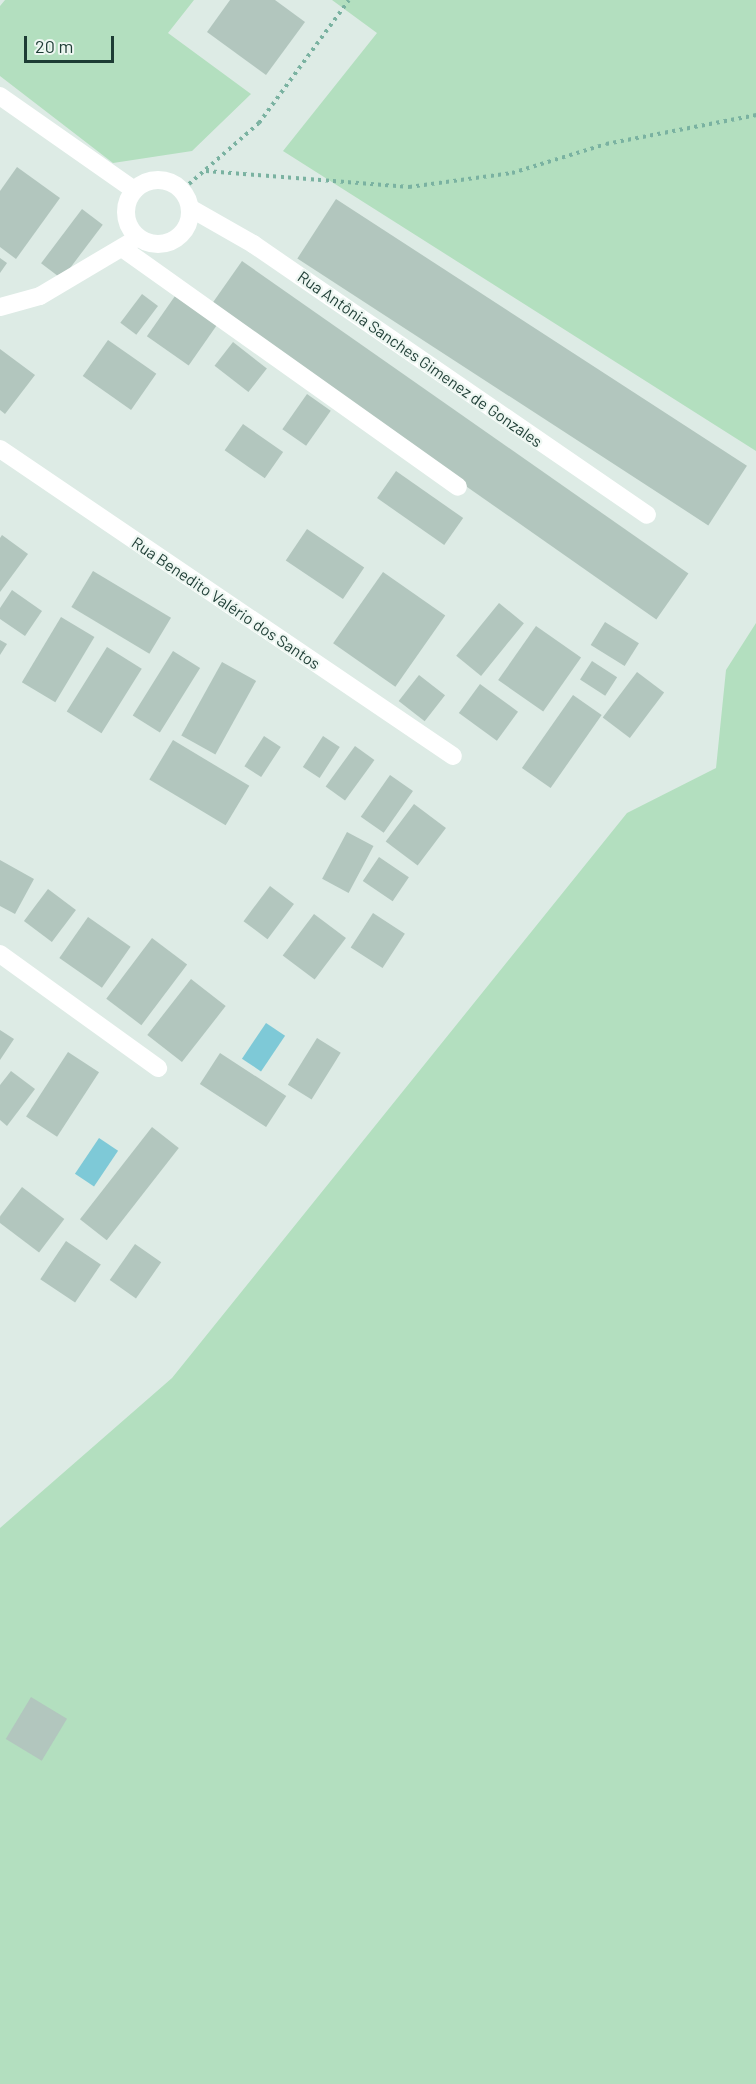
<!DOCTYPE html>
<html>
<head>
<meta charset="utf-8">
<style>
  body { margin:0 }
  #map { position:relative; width:756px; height:2084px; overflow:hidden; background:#ddebe5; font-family:Barlow,sans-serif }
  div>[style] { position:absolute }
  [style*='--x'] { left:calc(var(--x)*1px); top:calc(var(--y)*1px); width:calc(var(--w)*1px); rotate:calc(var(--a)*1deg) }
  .green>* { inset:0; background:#b3dfbf }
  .water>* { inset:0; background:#7ec9d7; transform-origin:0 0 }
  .building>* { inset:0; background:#b2c6be; transform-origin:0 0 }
  .path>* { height:4px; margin-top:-2px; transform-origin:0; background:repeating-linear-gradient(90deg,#7ab2a1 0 3px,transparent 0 7.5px) }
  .minor>* { height:18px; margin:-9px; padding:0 9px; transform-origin:9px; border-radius:9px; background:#fff }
  .minor>.ring { margin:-9px; padding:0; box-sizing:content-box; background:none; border:18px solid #fff; border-radius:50% }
  span { translate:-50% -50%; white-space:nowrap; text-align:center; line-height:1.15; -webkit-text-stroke:4.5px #eef7f2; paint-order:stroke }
  .street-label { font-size:16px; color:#1d3c34 }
  .scale { position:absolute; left:24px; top:36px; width:90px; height:27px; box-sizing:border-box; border:3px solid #1d3c34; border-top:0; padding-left:8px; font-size:18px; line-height:21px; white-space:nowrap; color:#1d3c34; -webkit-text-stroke:4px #eef7f2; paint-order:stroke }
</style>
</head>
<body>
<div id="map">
  <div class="green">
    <div style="clip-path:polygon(5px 0,194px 0,168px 33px,251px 94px,192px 151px,113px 163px,0 76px,0 6px)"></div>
    <div style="clip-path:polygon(332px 0,756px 0,756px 451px,283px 151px,377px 33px)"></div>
    <div style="clip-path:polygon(756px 623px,756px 2084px,0 2084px,0 1528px,172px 1378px,627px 813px,716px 768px,726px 670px)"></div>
  </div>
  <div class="water">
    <div style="left:266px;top:1023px;width:23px;height:43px;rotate:34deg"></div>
    <div style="left:99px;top:1138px;width:23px;height:43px;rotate:34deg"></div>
  </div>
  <div class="building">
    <div style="clip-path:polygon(230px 0,275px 0,305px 22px,266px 75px,207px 32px)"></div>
    <div style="clip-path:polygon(17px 167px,60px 198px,16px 259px,0 247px,0 191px)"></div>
    <div style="left:336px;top:199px;width:490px;height:71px;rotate:33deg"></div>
    <div style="left:82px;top:209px;width:26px;height:68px;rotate:37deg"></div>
    <div style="clip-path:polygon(0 258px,7px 263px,0 273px)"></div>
    <div style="left:242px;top:261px;width:545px;height:56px;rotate:35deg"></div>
    <div style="left:142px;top:294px;width:20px;height:36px;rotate:37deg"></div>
    <div style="left:175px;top:296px;width:51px;height:49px;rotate:35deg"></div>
    <div style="left:108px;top:340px;width:59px;height:44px;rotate:35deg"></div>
    <div style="left:233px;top:342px;width:43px;height:30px;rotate:38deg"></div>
    <div style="clip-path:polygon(0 349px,35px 375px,5px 414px,0 410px)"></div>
    <div style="left:307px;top:394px;width:29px;height:43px;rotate:35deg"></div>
    <div style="left:243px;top:424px;width:49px;height:32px;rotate:35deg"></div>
    <div style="left:396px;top:471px;width:82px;height:33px;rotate:35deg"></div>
    <div style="left:307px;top:529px;width:69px;height:38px;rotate:34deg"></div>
    <div style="clip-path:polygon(2px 535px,28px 554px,0 592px,0 538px)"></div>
    <div style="left:93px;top:571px;width:91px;height:42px;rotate:31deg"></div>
    <div style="left:383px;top:572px;width:76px;height:87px;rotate:35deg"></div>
    <div style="clip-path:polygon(12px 590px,42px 611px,25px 636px,0 619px,0 608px)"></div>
    <div style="left:499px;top:603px;width:32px;height:68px;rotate:39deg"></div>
    <div style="left:61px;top:617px;width:39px;height:76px;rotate:31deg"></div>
    <div style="left:605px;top:622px;width:40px;height:27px;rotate:32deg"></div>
    <div style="left:536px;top:626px;width:55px;height:66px;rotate:35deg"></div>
    <div style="clip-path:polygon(0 640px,7px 644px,0 655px)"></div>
    <div style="left:107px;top:647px;width:41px;height:76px;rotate:32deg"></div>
    <div style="left:173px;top:651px;width:32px;height:76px;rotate:32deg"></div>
    <div style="left:592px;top:661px;width:30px;height:22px;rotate:33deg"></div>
    <div style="left:222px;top:662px;width:39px;height:84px;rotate:29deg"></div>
    <div style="left:637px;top:672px;width:34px;height:57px;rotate:37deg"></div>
    <div style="left:419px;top:675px;width:33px;height:33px;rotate:38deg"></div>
    <div style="left:480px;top:684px;width:47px;height:36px;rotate:36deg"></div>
    <div style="left:573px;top:695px;width:35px;height:89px;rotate:35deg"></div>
    <div style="left:264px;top:736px;width:20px;height:36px;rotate:33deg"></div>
    <div style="left:323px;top:736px;width:20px;height:37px;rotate:33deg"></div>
    <div style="left:173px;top:740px;width:89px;height:46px;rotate:31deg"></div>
    <div style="left:355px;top:746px;width:24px;height:50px;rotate:36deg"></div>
    <div style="left:390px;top:775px;width:28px;height:51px;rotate:35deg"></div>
    <div style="left:414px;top:804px;width:40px;height:47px;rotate:37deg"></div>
    <div style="left:347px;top:832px;width:30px;height:53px;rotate:28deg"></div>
    <div style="left:379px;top:857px;width:36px;height:29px;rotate:34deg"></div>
    <div style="clip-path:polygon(0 860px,34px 879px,15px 914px,0 906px)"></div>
    <div style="left:270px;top:886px;width:30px;height:44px;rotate:37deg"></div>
    <div style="left:48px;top:889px;width:35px;height:40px;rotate:37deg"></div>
    <div style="left:373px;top:913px;width:38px;height:41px;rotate:33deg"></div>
    <div style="left:314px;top:914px;width:40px;height:52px;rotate:37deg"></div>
    <div style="left:88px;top:917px;width:52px;height:50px;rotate:35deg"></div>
    <div style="left:152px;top:938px;width:44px;height:76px;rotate:37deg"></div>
    <div style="left:191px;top:979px;width:44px;height:71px;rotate:38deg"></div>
    <div style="clip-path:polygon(0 1030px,14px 1039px,0 1060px)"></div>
    <div style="left:317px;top:1038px;width:28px;height:55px;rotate:32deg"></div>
    <div style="left:68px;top:1052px;width:37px;height:77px;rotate:33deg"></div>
    <div style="left:220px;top:1053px;width:79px;height:37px;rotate:33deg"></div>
    <div style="clip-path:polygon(11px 1071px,35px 1089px,7px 1126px,0 1120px,0 1085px)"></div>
    <div style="left:152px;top:1127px;width:34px;height:117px;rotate:38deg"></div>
    <div style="left:22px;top:1187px;width:53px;height:42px;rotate:37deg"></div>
    <div style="left:66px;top:1241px;width:42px;height:46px;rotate:34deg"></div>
    <div style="left:135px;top:1244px;width:32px;height:44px;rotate:35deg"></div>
    <div style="left:31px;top:1697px;width:42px;height:49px;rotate:31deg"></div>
  </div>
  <div class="path">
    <div style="--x:206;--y:171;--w:204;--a:4.5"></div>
    <div style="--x:409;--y:187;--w:104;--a:-7.7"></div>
    <div style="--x:512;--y:173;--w:98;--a:-17.1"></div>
    <div style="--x:606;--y:144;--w:153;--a:-10.9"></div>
    <div style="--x:189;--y:184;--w:93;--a:-41.1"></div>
    <div style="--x:259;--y:123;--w:152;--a:-53.8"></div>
  </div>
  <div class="minor">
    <div style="--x:0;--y:96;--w:164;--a:35"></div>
    <div class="ring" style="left:126px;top:180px;width:46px;height:46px"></div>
    <div style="--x:190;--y:208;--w:73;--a:29.7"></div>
    <div style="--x:253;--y:244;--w:478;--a:34.5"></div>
    <div style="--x:122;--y:248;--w:412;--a:35.4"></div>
    <div style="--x:0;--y:307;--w:41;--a:-15.4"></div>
    <div style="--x:40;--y:296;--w:106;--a:-30.7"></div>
    <div style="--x:0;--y:449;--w:547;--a:34.13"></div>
    <div style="--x:0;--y:954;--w:195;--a:35.8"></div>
  </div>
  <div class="street-label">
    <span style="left:420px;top:359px;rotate:35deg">Rua Antônia Sanches Gimenez de Gonzales</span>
    <span style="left:226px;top:603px;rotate:34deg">Rua Benedito Valério dos Santos</span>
  </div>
  <div class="scale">20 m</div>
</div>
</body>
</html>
